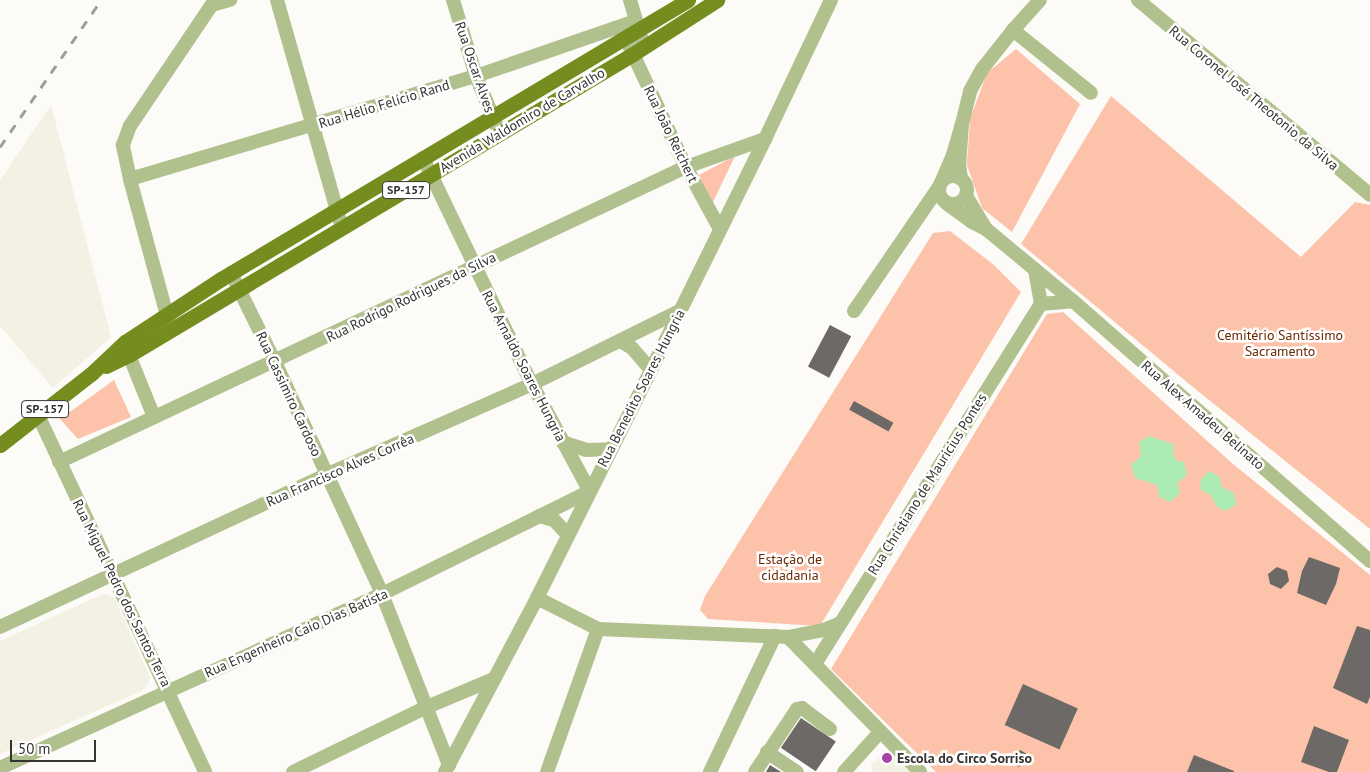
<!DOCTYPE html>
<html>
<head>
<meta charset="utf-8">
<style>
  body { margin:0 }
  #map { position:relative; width:1370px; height:772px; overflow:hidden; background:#fcfbf7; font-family:"PT Sans",sans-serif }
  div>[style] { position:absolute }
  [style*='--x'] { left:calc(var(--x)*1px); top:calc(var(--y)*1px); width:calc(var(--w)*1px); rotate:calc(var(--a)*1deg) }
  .built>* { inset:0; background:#f3f0e4 }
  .green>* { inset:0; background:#fdc3aa }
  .water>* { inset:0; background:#adebb4 }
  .building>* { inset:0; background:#6c6966; transform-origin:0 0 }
  .minor>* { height:14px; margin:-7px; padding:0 7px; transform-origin:7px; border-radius:7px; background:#b1c18e }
  .minor>.ring { margin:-7px; padding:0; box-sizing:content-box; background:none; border:14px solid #b1c18e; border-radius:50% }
  .major>* { height:15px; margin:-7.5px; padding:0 7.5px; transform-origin:7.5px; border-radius:7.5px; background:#748d1e }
  .rail>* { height:3px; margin-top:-1.5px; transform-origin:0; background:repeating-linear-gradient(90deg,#9e9e9b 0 9px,transparent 0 18px) }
  .dots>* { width:14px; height:14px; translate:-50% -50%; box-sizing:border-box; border:2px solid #fff; border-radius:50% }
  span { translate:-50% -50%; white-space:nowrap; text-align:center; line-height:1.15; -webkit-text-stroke:5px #fff; paint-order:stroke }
  .shield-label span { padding:1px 4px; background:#fff; border:1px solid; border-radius:4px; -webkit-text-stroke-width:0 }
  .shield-label { font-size:12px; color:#343432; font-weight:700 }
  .street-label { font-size:14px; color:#343432 }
  .park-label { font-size:14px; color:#6a2905 }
  .poi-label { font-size:14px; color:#343432; font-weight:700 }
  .left { translate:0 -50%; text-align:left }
  .scale { position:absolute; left:10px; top:740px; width:86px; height:22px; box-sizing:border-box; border:2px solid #343432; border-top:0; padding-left:6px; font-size:15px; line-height:18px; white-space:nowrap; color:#343432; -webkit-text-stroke:4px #fff; paint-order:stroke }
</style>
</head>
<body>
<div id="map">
  <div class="built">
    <div style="clip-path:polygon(51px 105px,111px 337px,53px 388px,0 326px,0 180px)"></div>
    <div style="clip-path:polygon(103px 594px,114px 597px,150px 677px,149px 682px,143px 690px,0 754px,0 641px)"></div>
    <div style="clip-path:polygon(888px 751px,910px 772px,872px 772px,871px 765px)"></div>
  </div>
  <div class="green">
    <div style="clip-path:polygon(1016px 49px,1080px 104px,1012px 232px,982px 208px,967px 165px,970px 119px,987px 73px)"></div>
    <div style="clip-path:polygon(1111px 96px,1301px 257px,1355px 202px,1370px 205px,1370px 529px,1188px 383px,1021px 244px)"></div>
    <div style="clip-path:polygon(735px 156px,712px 204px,699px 175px)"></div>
    <div style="clip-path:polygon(950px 231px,994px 265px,1021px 292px,820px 626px,708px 619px,700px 610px,705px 596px,933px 233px)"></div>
    <div style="clip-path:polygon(1063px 312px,1233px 464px,1370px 575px,1370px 772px,936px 772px,831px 669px,1047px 314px)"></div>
    <div style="clip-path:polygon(114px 380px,131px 417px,78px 439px,60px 419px)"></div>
  </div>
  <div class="water">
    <div style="clip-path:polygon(1149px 436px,1173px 444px,1174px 457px,1179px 462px,1184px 461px,1187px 475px,1177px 483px,1180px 493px,1170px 502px,1159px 497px,1157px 485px,1135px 478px,1131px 465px,1141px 456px,1139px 442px)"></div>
    <div style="clip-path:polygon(1209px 471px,1219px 476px,1222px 487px,1234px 493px,1236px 505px,1225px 511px,1216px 506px,1211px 495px,1201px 490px,1200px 480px)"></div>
  </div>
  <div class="building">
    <div style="left:830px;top:325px;width:24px;height:47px;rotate:28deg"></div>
    <div style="left:854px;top:401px;width:45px;height:10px;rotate:29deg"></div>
    <div style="clip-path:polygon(1309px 557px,1340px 568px,1336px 584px,1326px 605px,1297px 593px,1302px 571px)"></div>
    <div style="clip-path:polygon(1277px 567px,1287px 571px,1289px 581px,1281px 589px,1270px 584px,1268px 574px)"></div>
    <div style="clip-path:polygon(1357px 626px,1370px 630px,1370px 697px,1367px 704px,1333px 688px)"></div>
    <div style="left:1023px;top:684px;width:60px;height:45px;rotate:24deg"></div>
    <div style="left:801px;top:718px;width:42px;height:36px;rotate:34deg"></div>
    <div style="clip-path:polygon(1314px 726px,1349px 740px,1337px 772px,1329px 772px,1301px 762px)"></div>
    <div style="left:1020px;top:750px;width:8px;height:15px;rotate:30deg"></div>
    <div style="clip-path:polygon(1194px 755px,1234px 771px,1234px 772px,1187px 772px)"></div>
    <div style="clip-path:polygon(770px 765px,781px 772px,766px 772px)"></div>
  </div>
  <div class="minor">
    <div style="--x:277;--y:0;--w:237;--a:74.1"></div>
    <div style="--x:453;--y:0;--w:79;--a:73.2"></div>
    <div style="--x:476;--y:76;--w:63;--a:67.5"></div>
    <div style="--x:630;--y:0;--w:49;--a:73.4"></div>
    <div style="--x:1138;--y:0;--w:303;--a:40"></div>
    <div style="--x:212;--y:5;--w:19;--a:-16"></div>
    <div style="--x:1013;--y:30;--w:100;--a:38.9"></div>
    <div style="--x:625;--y:37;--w:144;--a:64.9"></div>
    <div style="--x:686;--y:167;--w:71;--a:61.3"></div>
    <div style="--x:962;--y:124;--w:34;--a:-76"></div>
    <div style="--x:970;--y:91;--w:26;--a:-61"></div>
    <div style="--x:983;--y:68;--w:48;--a:-51.7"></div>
    <div style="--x:1013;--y:30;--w:40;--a:-48"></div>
    <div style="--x:423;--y:158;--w:251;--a:64.3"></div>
    <div style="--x:532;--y:384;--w:120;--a:61.7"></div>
    <div class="ring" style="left:939px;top:176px;width:14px;height:14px"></div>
    <div style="--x:130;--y:179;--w:361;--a:-16.6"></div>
    <div style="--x:476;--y:76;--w:169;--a:-19"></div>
    <div style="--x:941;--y:183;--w:30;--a:-67"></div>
    <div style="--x:953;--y:155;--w:32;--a:-74"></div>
    <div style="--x:962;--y:124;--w:39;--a:94"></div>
    <div style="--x:959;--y:163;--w:16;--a:83"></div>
    <div style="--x:946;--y:203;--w:32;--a:36"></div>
    <div style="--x:972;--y:222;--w:16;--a:27"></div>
    <div style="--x:986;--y:229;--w:39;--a:-121"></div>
    <div style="--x:986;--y:229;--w:113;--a:39.6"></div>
    <div style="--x:1073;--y:301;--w:395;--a:41.2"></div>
    <div style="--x:231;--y:273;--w:99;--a:63.7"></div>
    <div style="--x:275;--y:362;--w:255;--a:65.2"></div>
    <div style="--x:382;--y:594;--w:184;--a:68.6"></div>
    <div style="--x:1041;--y:304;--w:32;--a:-5"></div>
    <div style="--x:854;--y:311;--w:150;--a:-55.6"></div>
    <div style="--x:169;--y:323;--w:149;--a:-105.2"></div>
    <div style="--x:130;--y:179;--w:35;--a:-102"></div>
    <div style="--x:123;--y:145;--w:20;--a:-70"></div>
    <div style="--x:130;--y:126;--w:152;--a:-56"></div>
    <div style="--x:620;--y:341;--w:14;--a:30"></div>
    <div style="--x:632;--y:348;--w:29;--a:49"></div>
    <div style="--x:129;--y:355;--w:67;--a:68"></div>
    <div style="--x:38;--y:415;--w:394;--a:64.9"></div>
    <div style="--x:562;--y:442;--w:25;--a:18"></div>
    <div style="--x:586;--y:450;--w:25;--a:-2"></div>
    <div style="--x:59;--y:462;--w:693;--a:-25.2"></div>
    <div style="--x:686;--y:167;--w:84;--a:-19.5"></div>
    <div style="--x:539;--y:516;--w:16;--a:15"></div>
    <div style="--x:554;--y:520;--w:19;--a:47"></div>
    <div style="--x:537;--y:598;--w:68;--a:26.9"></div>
    <div style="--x:598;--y:629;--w:190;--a:2.4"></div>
    <div style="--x:788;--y:637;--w:37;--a:-11"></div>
    <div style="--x:824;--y:630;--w:15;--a:-23"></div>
    <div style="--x:0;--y:627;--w:360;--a:-25"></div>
    <div style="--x:326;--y:475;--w:225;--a:-23.8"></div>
    <div style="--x:532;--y:384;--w:165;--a:-26.3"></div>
    <div style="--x:788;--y:637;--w:189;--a:45.6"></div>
    <div style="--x:815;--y:664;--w:425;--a:-57.9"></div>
    <div style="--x:1041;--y:304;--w:35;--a:-100"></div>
    <div style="--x:767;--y:752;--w:36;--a:34"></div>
    <div style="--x:0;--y:768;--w:420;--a:-24.5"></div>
    <div style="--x:382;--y:594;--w:230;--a:-26.3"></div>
    <div style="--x:293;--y:772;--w:149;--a:-25.9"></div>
    <div style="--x:427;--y:707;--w:73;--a:-22.7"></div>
    <div style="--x:445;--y:772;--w:197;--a:-62.1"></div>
    <div style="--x:537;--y:598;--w:255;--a:-63.4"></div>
    <div style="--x:651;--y:370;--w:258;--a:-63.7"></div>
    <div style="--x:765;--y:139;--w:154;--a:-64.6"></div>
    <div style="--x:547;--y:772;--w:152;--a:-70.4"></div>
    <div style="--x:710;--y:772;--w:151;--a:-64.5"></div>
    <div style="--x:755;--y:772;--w:76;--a:-56.3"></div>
    <div style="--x:797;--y:709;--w:5;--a:-11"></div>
    <div style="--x:802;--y:708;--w:35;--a:37"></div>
    <div style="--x:844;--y:772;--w:54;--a:-48"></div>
  </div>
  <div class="major">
    <div style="--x:106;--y:366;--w:25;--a:-26"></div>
    <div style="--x:129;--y:355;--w:587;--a:-30.85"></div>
    <div style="--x:633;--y:54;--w:100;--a:-32.7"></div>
    <div style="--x:0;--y:445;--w:115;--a:-38"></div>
    <div style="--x:91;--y:374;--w:47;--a:-43.3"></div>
    <div style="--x:125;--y:342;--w:115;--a:-33.3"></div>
    <div style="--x:221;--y:279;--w:544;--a:-30.86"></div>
  </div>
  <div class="rail">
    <div style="--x:0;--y:147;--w:178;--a:-55.5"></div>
  </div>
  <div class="dots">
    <div style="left:887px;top:758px;background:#a743a9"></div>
  </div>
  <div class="shield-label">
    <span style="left:406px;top:190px">SP-157</span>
    <span style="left:45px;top:409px">SP-157</span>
  </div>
  <div class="street-label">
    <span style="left:475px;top:67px;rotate:71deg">Rua Oscar Alves</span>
    <span style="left:1254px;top:98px;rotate:40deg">Rua Coronel José Theotonio da Silva</span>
    <span style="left:384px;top:104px;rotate:-17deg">Rua Hélio Felício Rand</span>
    <span style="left:522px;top:120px;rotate:-31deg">Avenida Waldomiro de Carvalho</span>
    <span style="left:671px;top:134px;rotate:64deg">Rua João Reichert</span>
    <span style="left:411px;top:297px;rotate:-26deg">Rua Rodrigo Rodrigues da Silva</span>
    <span style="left:524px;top:366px;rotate:63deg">Rua Arnaldo Soares Hungria</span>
    <span style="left:641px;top:388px;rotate:-63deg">Rua Benedito Soares Hungria</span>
    <span style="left:289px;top:394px;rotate:65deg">Rua Cassimiro Cardoso</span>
    <span style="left:1203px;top:415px;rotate:41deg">Rua Alex Amadeu Belinato</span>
    <span style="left:340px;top:470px;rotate:-24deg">Rua Francisco Alves Corrêa</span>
    <span style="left:927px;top:484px;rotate:-58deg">Rua Christiano de Mauricius Pontes</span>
    <span style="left:122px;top:593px;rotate:64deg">Rua Miguel Pedro dos Santos Terra</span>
    <span style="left:296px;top:633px;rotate:-24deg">Rua Engenheiro Caio Dias Batista</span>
  </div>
  <div class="park-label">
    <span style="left:1280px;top:343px">Cemitério Santíssimo<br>Sacramento</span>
    <span style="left:790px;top:567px">Estação de<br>cidadania</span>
  </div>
  <div class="poi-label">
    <span class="left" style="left:897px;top:758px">Escola do Circo Sorriso</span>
  </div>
  <div class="scale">50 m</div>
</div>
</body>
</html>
